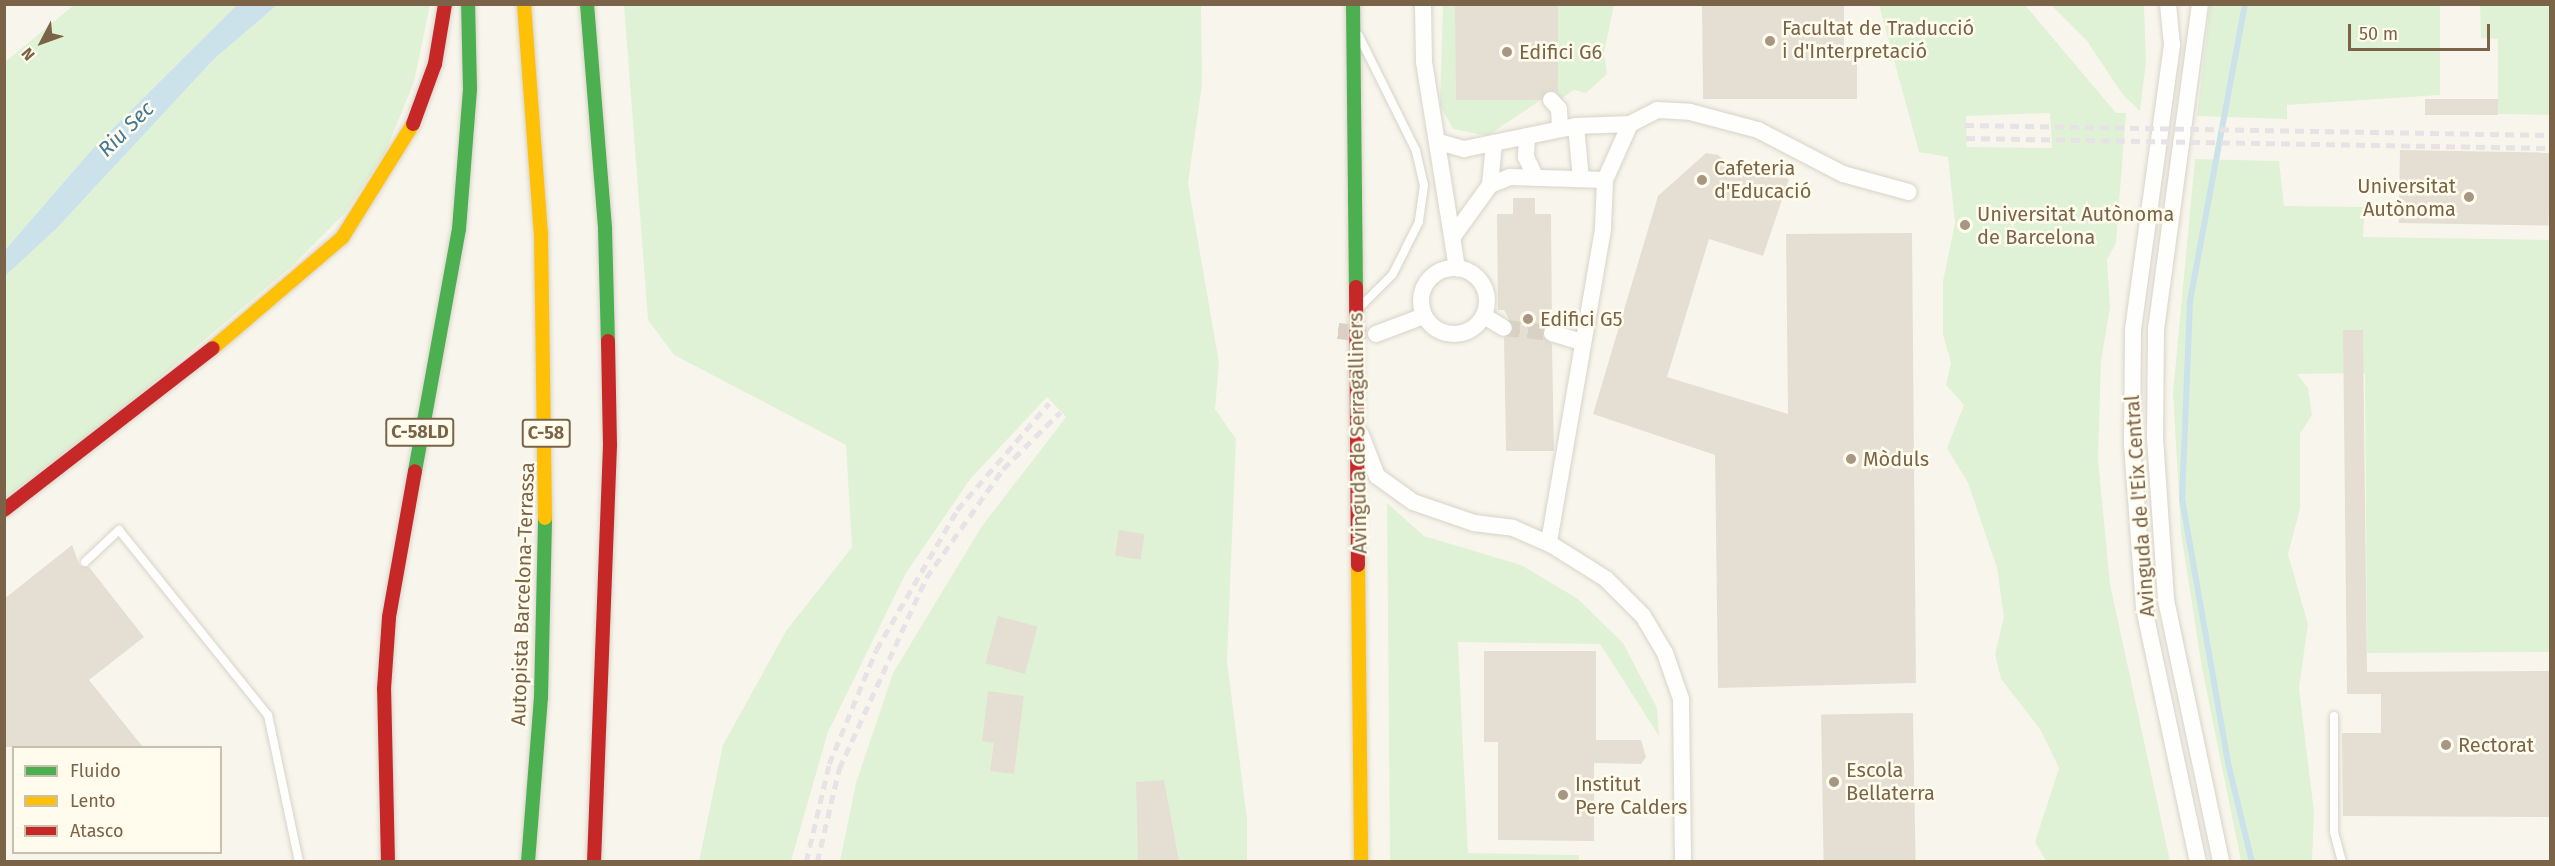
<!DOCTYPE html>
<html>
<head>
<meta charset="utf-8">
<style>
  body { margin:0 }
  #map { position:relative; width:2555px; height:866px; overflow:hidden; background:#f8f6ec; font-family:"Fira Sans",sans-serif }
  div>[style] { position:absolute }
  [style*='--x'] { left:calc(var(--x)*1px); top:calc(var(--y)*1px); width:calc(var(--w)*1px); rotate:calc(var(--a)*1deg) }
  .green>* { inset:0; background:#e0f2d5 }
  .water>* { inset:0; background:#cbe2eb }
  .stream>* { height:6px; margin:-3px; padding:0 3px; transform-origin:3px; border-radius:3px; background:#cbe2eb }
  .building>* { inset:0; background:#e5dfd3; transform-origin:0 0 }
  .street-tunnel>* { height:16px; margin-top:-8px; transform-origin:0; background:repeating-linear-gradient(90deg,#d9d1c3 0 16px,transparent 0 24px) }
  .roads { filter:drop-shadow(0 0 2px #d8d3ca) drop-shadow(0 0 2px #d8d3ca) }
  .lane>* { height:8px; margin:-4px; padding:0 4px; transform-origin:4px; border-radius:4px; background:#fefefc }
  .street>* { height:16px; margin:-8px; padding:0 8px; transform-origin:8px; border-radius:8px; background:#fefefc }
  .street>.ring { margin:-8px; padding:0; box-sizing:content-box; background:none; border:16px solid #fefefc; border-radius:50% }
  .fast>* { height:14px; margin:-7px; padding:0 7px; transform-origin:7px; border-radius:7px; background:#4caf50 }
  .slow>* { height:14px; margin:-7px; padding:0 7px; transform-origin:7px; border-radius:7px; background:#ffc107 }
  .jam>* { height:14px; margin:-7px; padding:0 7px; transform-origin:7px; border-radius:7px; background:#c62828 }
  .rail>* { height:4.5px; margin-top:-2.25px; transform-origin:0; background:repeating-linear-gradient(90deg,#e6e2e6 0 9px,transparent 0 15px) }
  .dots>* { width:16px; height:16px; translate:-50% -50%; box-sizing:border-box; border:3px solid #fffcee; border-radius:50% }
  span { translate:-50% -50%; white-space:nowrap; text-align:center; line-height:1.15; -webkit-text-stroke:5px #fffcee; paint-order:stroke }
  .shield-label span { padding:2px 4px; background:#fffcee; border:2px solid; border-radius:4px; -webkit-text-stroke-width:0 }
  .shield-label { font-size:18px; color:#7b6348; font-weight:700 }
  .poi-label { font-size:20px; color:#7b6348 }
  .left { translate:0 -50%; text-align:left }
  .right { translate:-100% -50%; text-align:right }
  .street-label { font-size:20px; color:#7b6348 }
  .water-label { font-size:21px; color:#427997; font-style:italic }
  .frame { position:absolute; inset:0; border:6px solid #7b6348; pointer-events:none }
  .legend { position:absolute; left:12px; top:746px; width:210px; height:108px; box-sizing:border-box; background:#fffcee; border:2px solid #cabfac; margin:0; padding:8px 10px; list-style:none; font-size:18px; color:#7b6348 }
  .legend li { display:flex; align-items:center; gap:12px; height:30px }
  .legend b { width:30px; border:2px solid #cabfac }
  .north { position:absolute; left:12px; top:12px; width:60px; height:60px; -webkit-text-stroke:4px #fffcee; paint-order:stroke; rotate:229deg; font-size:16px; font-weight:700; line-height:24px; text-align:center; color:#7b6348 }
  .north::after { content:''; display:block; margin:auto; width:21px; height:27px; background:#7b6348; clip-path:polygon(50% 0,100% 100%,50% 72%,0 100%) }
  .scale { position:absolute; left:2348px; top:24px; width:142px; height:27px; box-sizing:border-box; border:3px solid #7b6348; border-top:0; padding-left:8px; font-size:18px; line-height:21px; white-space:nowrap; color:#7b6348; -webkit-text-stroke:4px #fffcee; paint-order:stroke }
</style>
</head>
<body>
<div id="map">
  <div class="green">
    <div style="clip-path:polygon(74px 5px,237px 5px,96px 145px,5px 250px,5px 62px)"></div>
    <div style="clip-path:polygon(277px 5px,430px 5px,414px 82px,385px 153px,345px 213px,291px 267px,121px 410px,5px 498px,4px 276px,57px 228px,214px 59px)"></div>
    <div style="clip-path:polygon(624px 5px,1201px 5px,1202px 85px,1188px 183px,1219px 363px,1215px 409px,1236px 439px,1227px 661px,1247px 819px,1247px 861px,840px 861px,856px 783px,893px 673px,982px 526px,1066px 417px,1047px 397px,971px 478px,906px 573px,828px 732px,791px 861px,699px 861px,723px 745px,786px 631px,852px 547px,846px 445px,674px 355px,648px 320px)"></div>
    <div style="clip-path:polygon(1443px 5px,1614px 5px,1604px 53px,1607px 74px,1586px 93px,1574px 90px,1558px 101px,1541px 100px,1487px 136px,1453px 129px,1440px 105px)"></div>
    <div style="clip-path:polygon(evenodd,1879px 5px,2025px 5px,2116px 113px,2126px 113px,2116px 243px,2107px 260px,2110px 307px,2101px 361px,2098px 459px,2110px 584px,2170px 861px,2046px 861px,2035px 842px,2059px 768px,2040px 729px,2001px 679px,1995px 654px,2004px 617px,1997px 568px,1968px 483px,1947px 448px,1964px 405px,1946px 385px,1951px 363px,1943px 334px,1943px 281px,1955px 223px,1948px 157px,1919px 152px,1879px 5px,2050px 113px,2052px 148px,1967px 147px,1966px 116px,2050px 113px)"></div>
    <div style="clip-path:polygon(2051px 5px,2144px 5px,2146px 63px,2140px 111px,2123px 95px,2087px 41px)"></div>
    <div style="clip-path:polygon(2210px 5px,2440px 5px,2440px 95px,2287px 105px,2287px 119px,2197px 116px)"></div>
    <div style="clip-path:polygon(2480px 5px,2550px 5px,2550px 115px,2498px 114px,2498px 39px,2481px 38px)"></div>
    <div style="clip-path:polygon(2195px 159px,2279px 161px,2284px 206px,2365px 207px,2363px 237px,2550px 240px,2550px 652px,2367px 653px,2365px 373px,2297px 374px,2308px 388px,2312px 415px,2300px 434px,2300px 509px,2288px 554px,2308px 624px,2299px 688px,2314px 812px,2312px 861px,2241px 861px,2202px 668px,2181px 533px,2173px 393px)"></div>
    <div style="clip-path:polygon(1387px 503px,1424px 536px,1521px 565px,1578px 599px,1623px 643px,1657px 708px,1659px 736px,1600px 644px,1458px 642px,1468px 853px,1579px 855px,1579px 861px,1390px 861px)"></div>
  </div>
  <div class="water">
    <div style="clip-path:polygon(237px 5px,277px 5px,214px 59px,57px 228px,5px 276px,5px 250px,96px 145px)"></div>
  </div>
  <div class="stream">
    <div style="--x:2245;--y:4;--w:303;--a:100.5"></div>
    <div style="--x:2190;--y:302;--w:197;--a:92.3"></div>
    <div style="--x:2182;--y:499;--w:268;--a:80.1"></div>
    <div style="--x:2228;--y:763;--w:102;--a:76.4"></div>
  </div>
  <div class="building">
    <div style="clip-path:polygon(1455px 4px,1558px 4px,1558px 92px,1548px 90px,1541px 100px,1456px 100px)"></div>
    <div style="clip-path:polygon(1702px 4px,1844px 4px,1844px 54px,1857px 56px,1857px 99px,1703px 99px)"></div>
    <div style="left:2425px;top:99px;width:73px;height:16px"></div>
    <div style="left:2400px;top:150px;width:150px;height:73px;rotate:1deg"></div>
    <div style="clip-path:polygon(1706px 153px,1718px 155px,1738px 171px,1740px 164px,1789px 179px,1763px 256px,1709px 239px,1667px 377px,1788px 414px,1786px 234px,1912px 233px,1916px 683px,1718px 688px,1715px 455px,1593px 414px,1658px 196px)"></div>
    <div style="clip-path:polygon(1513px 198px,1535px 198px,1535px 214px,1551px 214px,1552px 323px,1542px 335px,1552px 344px,1554px 451px,1506px 451px,1504px 338px,1514px 328px,1504px 310px,1498px 310px,1497px 214px,1513px 214px)"></div>
    <div style="clip-path:polygon(2343px 330px,2363px 330px,2367px 672px,2550px 671px,2550px 817px,2343px 816px,2342px 733px,2381px 733px,2381px 694px,2347px 694px)"></div>
    <div style="left:1119px;top:530px;width:26px;height:26px;rotate:9deg"></div>
    <div style="clip-path:polygon(72px 545px,80px 566px,89px 567px,144px 637px,89px 680px,143px 747px,4px 747px,4px 599px)"></div>
    <div style="left:998px;top:616px;width:41px;height:49px;rotate:15deg"></div>
    <div style="clip-path:polygon(1484px 651px,1596px 651px,1596px 740px,1641px 740px,1646px 757px,1641px 764px,1594px 763px,1594px 841px,1498px 840px,1498px 742px,1484px 742px)"></div>
    <div style="clip-path:polygon(988px 691px,1024px 696px,1014px 774px,990px 771px,994px 743px,982px 741px)"></div>
    <div style="left:1913px;top:713px;width:148px;height:92px;rotate:89deg"></div>
    <div style="clip-path:polygon(1164px 780px,1179px 861px,1138px 861px,1136px 782px)"></div>
  </div>
  <div class="street-tunnel">
    <div style="--x:1504;--y:328;--w:48;--a:5.9"></div>
    <div style="--x:1338;--y:331;--w:28;--a:6"></div>
  </div>
  <div class="roads">
    <div class="lane">
      <div style="--x:1359;--y:36;--w:128;--a:63.6"></div>
      <div style="--x:1416;--y:151;--w:35;--a:77"></div>
      <div style="--x:1424;--y:185;--w:37;--a:98"></div>
      <div style="--x:1419;--y:222;--w:29;--a:117"></div>
      <div style="--x:1406;--y:248;--w:30;--a:117"></div>
      <div style="--x:1392;--y:275;--w:44;--a:135"></div>
      <div style="--x:85;--y:562;--w:47;--a:-43.3"></div>
      <div style="--x:119;--y:530;--w:238;--a:51.2"></div>
      <div style="--x:268;--y:715;--w:150;--a:78.1"></div>
      <div style="--x:2334;--y:716;--w:116;--a:90"></div>
      <div style="--x:2334;--y:832;--w:31;--a:75"></div>
    </div>
    <div class="street">
      <div style="--x:1423;--y:4;--w:58;--a:89"></div>
      <div style="--x:1424;--y:62;--w:209;--a:80.9"></div>
      <div style="--x:2168;--y:4;--w:41;--a:84.4"></div>
      <div style="--x:2172;--y:45;--w:288;--a:97.8"></div>
      <div style="--x:2133;--y:330;--w:114;--a:90.5"></div>
      <div style="--x:2132;--y:444;--w:164;--a:85.8"></div>
      <div style="--x:2144;--y:608;--w:260;--a:78"></div>
      <div style="--x:2200;--y:4;--w:327;--a:97.7"></div>
      <div style="--x:2156;--y:328;--w:110;--a:90.5"></div>
      <div style="--x:2155;--y:438;--w:162;--a:86.1"></div>
      <div style="--x:2166;--y:600;--w:268;--a:78.1"></div>
      <div style="--x:1551;--y:100;--w:12;--a:48"></div>
      <div style="--x:1559;--y:109;--w:20;--a:87"></div>
      <div style="--x:1576;--y:126;--w:53;--a:84.6"></div>
      <div style="--x:1527;--y:136;--w:21;--a:93"></div>
      <div style="--x:1526;--y:157;--w:23;--a:65"></div>
      <div style="--x:1439;--y:142;--w:26;--a:16"></div>
      <div style="--x:1464;--y:149;--w:114;--a:-11.6"></div>
      <div style="--x:1576;--y:126;--w:54;--a:-2.1"></div>
      <div style="--x:1630;--y:124;--w:30;--a:-27"></div>
      <div style="--x:1657;--y:110;--w:33;--a:3"></div>
      <div style="--x:1690;--y:112;--w:70;--a:14.8"></div>
      <div style="--x:1758;--y:130;--w:96;--a:27.4"></div>
      <div style="--x:1843;--y:174;--w:68;--a:15.3"></div>
      <div style="--x:1490;--y:185;--w:22;--a:-22"></div>
      <div style="--x:1510;--y:177;--w:95;--a:1.8"></div>
      <div style="--x:1454;--y:235;--w:62;--a:-54.2"></div>
      <div style="--x:1490;--y:185;--w:42;--a:-84.6"></div>
      <div class="ring" style="left:1421px;top:268px;width:50px;height:50px"></div>
      <div style="--x:1484;--y:316;--w:23;--a:31"></div>
      <div style="--x:1552;--y:333;--w:30;--a:17"></div>
      <div style="--x:1376;--y:334;--w:51;--a:-20.6"></div>
      <div style="--x:1361;--y:435;--w:44;--a:68.7"></div>
      <div style="--x:1377;--y:476;--w:44;--a:35.8"></div>
      <div style="--x:1413;--y:502;--w:65;--a:19"></div>
      <div style="--x:1474;--y:523;--w:39;--a:7"></div>
      <div style="--x:1513;--y:528;--w:43;--a:23.6"></div>
      <div style="--x:1552;--y:545;--w:64;--a:32.2"></div>
      <div style="--x:1606;--y:579;--w:52;--a:45"></div>
      <div style="--x:1643;--y:616;--w:43;--a:59.3"></div>
      <div style="--x:1665;--y:653;--w:49;--a:70.8"></div>
      <div style="--x:1681;--y:699;--w:163;--a:89.3"></div>
      <div style="--x:1550;--y:536;--w:313;--a:-80.2"></div>
      <div style="--x:1603;--y:228;--w:48;--a:-87.6"></div>
      <div style="--x:1605;--y:180;--w:61;--a:-65.9"></div>
    </div>
    <div class="fast">
      <div style="--x:587;--y:4;--w:226;--a:85.4"></div>
      <div style="--x:605;--y:229;--w:112;--a:88.5"></div>
      <div style="--x:1353;--y:4;--w:283;--a:89.4"></div>
      <div style="--x:415;--y:471;--w:246;--a:-79.7"></div>
      <div style="--x:459;--y:229;--w:140;--a:-85.5"></div>
      <div style="--x:470;--y:89;--w:85;--a:-91.3"></div>
      <div style="--x:528;--y:862;--w:166;--a:-85.5"></div>
      <div style="--x:541;--y:697;--w:179;--a:-88.7"></div>
    </div>
    <div class="slow">
      <div style="--x:524;--y:4;--w:230;--a:85.8"></div>
      <div style="--x:541;--y:233;--w:285;--a:89.2"></div>
      <div style="--x:213;--y:348;--w:170;--a:-40.5"></div>
      <div style="--x:342;--y:238;--w:134;--a:-58.1"></div>
      <div style="--x:1358;--y:565;--w:297;--a:89.4"></div>
    </div>
    <div class="jam">
      <div style="--x:413;--y:124;--w:64;--a:-69.9"></div>
      <div style="--x:435;--y:64;--w:61;--a:-80.5"></div>
      <div style="--x:1356;--y:287;--w:278;--a:89.6"></div>
      <div style="--x:4;--y:510;--w:264;--a:-37.8"></div>
      <div style="--x:388;--y:862;--w:173;--a:-91.3"></div>
      <div style="--x:384;--y:689;--w:72;--a:-86"></div>
      <div style="--x:389;--y:617;--w:148;--a:-79.9"></div>
      <div style="--x:594;--y:862;--w:417;--a:-87.8"></div>
      <div style="--x:610;--y:445;--w:104;--a:-91.1"></div>
    </div>
  </div>
  <div class="rail">
    <div style="--x:1965;--y:125;--w:585;--a:0.98"></div>
    <div style="--x:1966;--y:138;--w:584;--a:0.98"></div>
    <div style="--x:806;--y:862;--w:101;--a:-76.8"></div>
    <div style="--x:829;--y:764;--w:123;--a:-67.6"></div>
    <div style="--x:876;--y:650;--w:162;--a:-59.9"></div>
    <div style="--x:957;--y:510;--w:141;--a:-49.3"></div>
    <div style="--x:817;--y:862;--w:96;--a:-76.7"></div>
    <div style="--x:839;--y:769;--w:210;--a:-65.5"></div>
    <div style="--x:926;--y:578;--w:133;--a:-54.8"></div>
    <div style="--x:1003;--y:469;--w:81;--a:-45"></div>
  </div>
  <div class="dots">
    <div style="left:1770px;top:41px;background:#a79681"></div>
    <div style="left:1507px;top:52px;background:#a79681"></div>
    <div style="left:1702px;top:180px;background:#a79681"></div>
    <div style="left:2469px;top:197px;background:#a79681"></div>
    <div style="left:1965px;top:225px;background:#a79681"></div>
    <div style="left:1528px;top:319px;background:#a79681"></div>
    <div style="left:1851px;top:459px;background:#a79681"></div>
    <div style="left:2446px;top:745px;background:#a79681"></div>
    <div style="left:1834px;top:782px;background:#a79681"></div>
    <div style="left:1563px;top:795px;background:#a79681"></div>
  </div>
  <div class="shield-label">
    <span style="left:420px;top:432px">C-58LD</span>
    <span style="left:546px;top:433px">C-58</span>
  </div>
  <div class="poi-label">
    <span class="left" style="left:1782px;top:40px">Facultat de Traducció<br>i d'Interpretació</span>
    <span class="left" style="left:1519px;top:52px">Edifici G6</span>
    <span class="left" style="left:1714px;top:180px">Cafeteria<br>d'Educació</span>
    <span class="right" style="left:2456px;top:198px">Universitat<br>Autònoma</span>
    <span class="left" style="left:1977px;top:226px">Universitat Autònoma<br>de Barcelona</span>
    <span class="left" style="left:1540px;top:319px">Edifici G5</span>
    <span class="left" style="left:1863px;top:459px">Mòduls</span>
    <span class="left" style="left:2458px;top:745px">Rectorat</span>
    <span class="left" style="left:1846px;top:782px">Escola<br>Bellaterra</span>
    <span class="left" style="left:1575px;top:796px">Institut<br>Pere Calders</span>
  </div>
  <div class="street-label">
    <span style="left:1358px;top:433px;rotate:-91deg">Avinguda de Serragalliners</span>
    <span style="left:2140px;top:506px;rotate:-94deg">Avinguda de l'Eix Central</span>
    <span style="left:523px;top:594px;rotate:-88deg">Autopista Barcelona-Terrassa</span>
  </div>
  <div class="water-label">
    <span style="left:126px;top:129px;rotate:-45deg">Riu Sec</span>
  </div>
  <div class="frame"></div>
  <ul class="legend">
  <li><b style="height:8px;background:#4caf50"></b>Fluido</li>
  <li><b style="height:8px;background:#ffc107"></b>Lento</li>
  <li><b style="height:8px;background:#c62828"></b>Atasco</li>
  </ul>
  <div class="north">N</div>
  <div class="scale">50 m</div>
</div>
</body>
</html>
